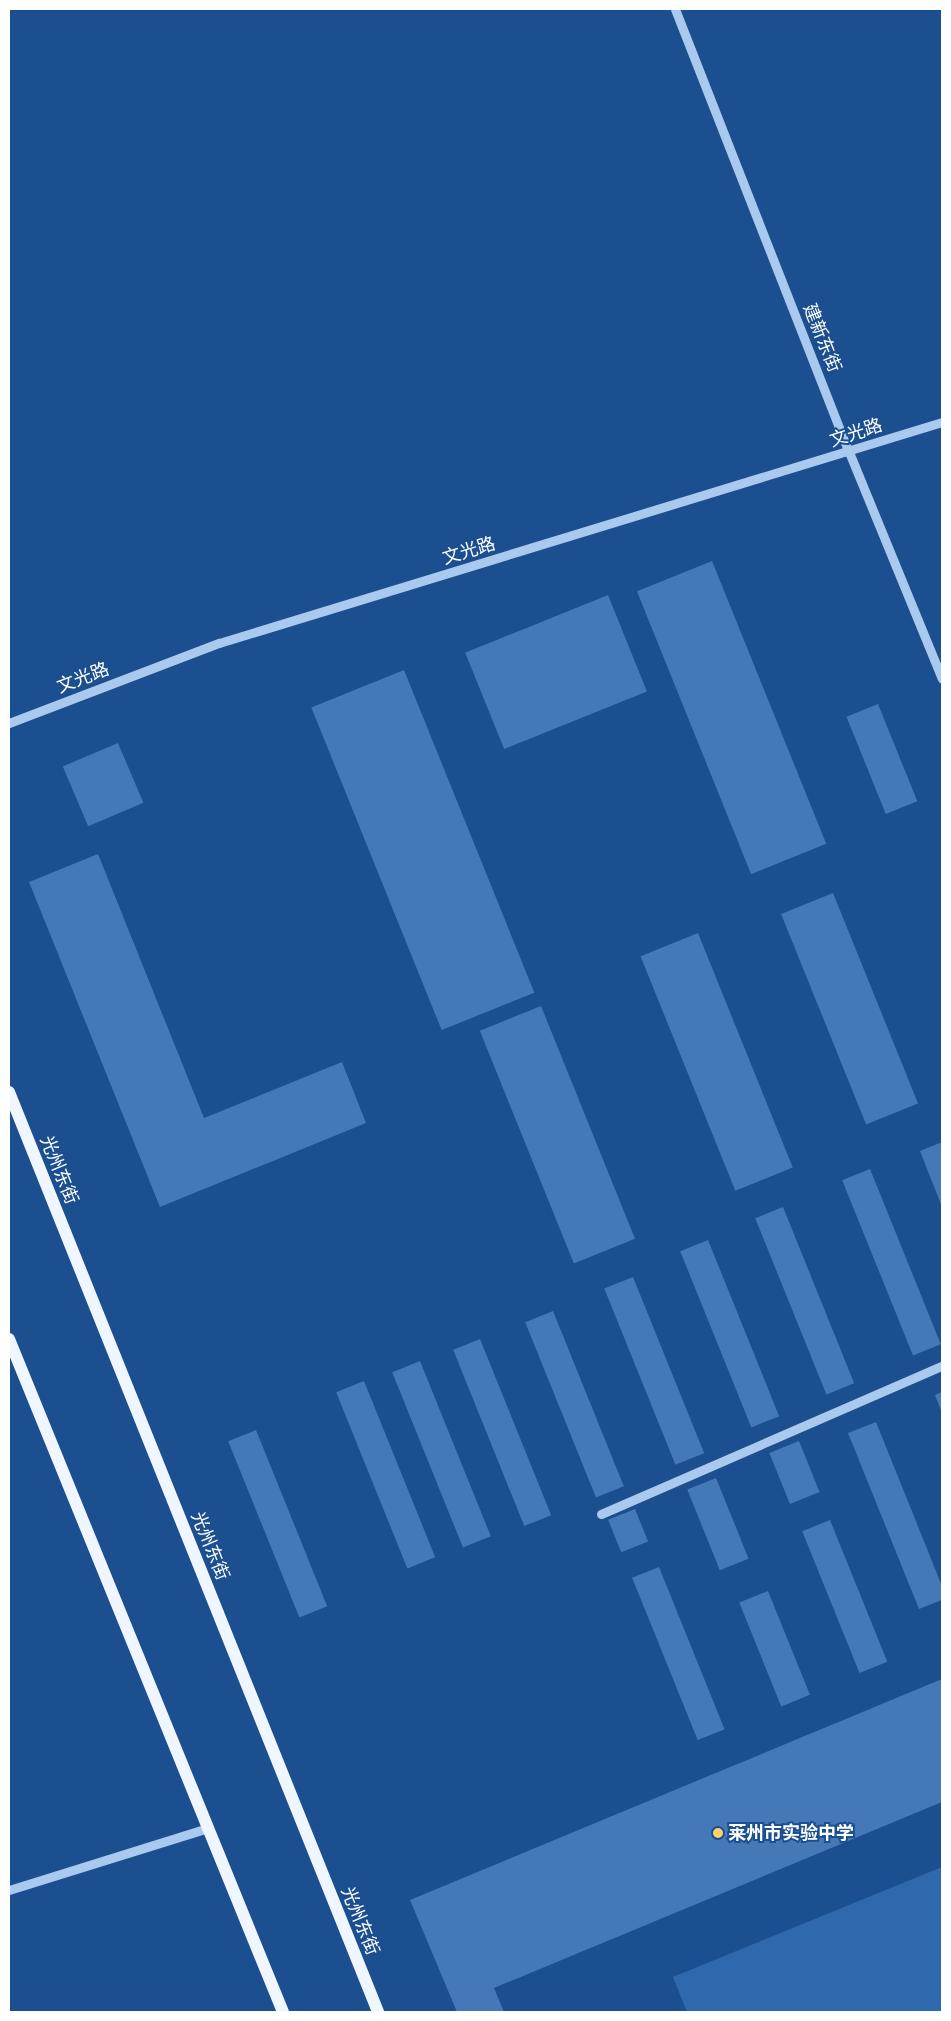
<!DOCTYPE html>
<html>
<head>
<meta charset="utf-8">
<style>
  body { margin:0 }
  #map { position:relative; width:951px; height:2021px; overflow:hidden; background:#1b4f8f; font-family:Helvetica,"Noto Sans SC",sans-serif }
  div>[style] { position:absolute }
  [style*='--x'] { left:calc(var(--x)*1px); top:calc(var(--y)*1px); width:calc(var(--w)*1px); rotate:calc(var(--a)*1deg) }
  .green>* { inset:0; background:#2e69ad }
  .building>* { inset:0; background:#4478b7; transform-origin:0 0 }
  .minor>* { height:9px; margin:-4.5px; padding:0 4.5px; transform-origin:4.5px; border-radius:4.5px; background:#a9c9ee }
  .major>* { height:12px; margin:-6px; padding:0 6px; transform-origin:6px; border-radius:6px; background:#f0f6ff }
  .dots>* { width:14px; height:14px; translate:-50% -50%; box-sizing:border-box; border:2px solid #1b4f8f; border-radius:50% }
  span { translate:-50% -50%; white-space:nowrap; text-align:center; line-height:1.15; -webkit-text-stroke:4px #1b4f8f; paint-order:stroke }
  .street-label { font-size:18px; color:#fff }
  .poi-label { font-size:18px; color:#fff; font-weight:700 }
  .left { translate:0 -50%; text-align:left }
  .frame { position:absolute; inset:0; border:10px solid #fff; pointer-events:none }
</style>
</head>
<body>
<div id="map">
  <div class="green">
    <div style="clip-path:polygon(942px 1867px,942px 2012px,687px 2012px,673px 1977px)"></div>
  </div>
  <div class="building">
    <div style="left:712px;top:561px;width:305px;height:81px;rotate:68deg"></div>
    <div style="left:608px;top:595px;width:104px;height:154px;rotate:68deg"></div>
    <div style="left:404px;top:670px;width:348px;height:100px;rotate:68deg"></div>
    <div style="left:878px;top:704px;width:105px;height:34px;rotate:68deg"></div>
    <div style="left:118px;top:743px;width:65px;height:60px;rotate:67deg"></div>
    <div style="clip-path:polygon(98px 854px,204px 1118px,342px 1062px,366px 1123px,160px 1207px,29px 882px)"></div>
    <div style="left:833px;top:893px;width:227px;height:56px;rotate:68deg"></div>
    <div style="left:698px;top:933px;width:253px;height:62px;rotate:68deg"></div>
    <div style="left:541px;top:1006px;width:251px;height:66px;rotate:68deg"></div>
    <div style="clip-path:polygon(942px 1142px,942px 1207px,920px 1151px)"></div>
    <div style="left:870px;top:1169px;width:189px;height:30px;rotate:68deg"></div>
    <div style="left:783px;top:1207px;width:190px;height:30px;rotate:68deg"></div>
    <div style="left:708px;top:1240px;width:190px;height:30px;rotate:68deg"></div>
    <div style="left:633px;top:1277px;width:190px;height:31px;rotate:68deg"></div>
    <div style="left:553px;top:1311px;width:189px;height:30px;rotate:68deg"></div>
    <div style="left:480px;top:1339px;width:190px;height:29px;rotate:68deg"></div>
    <div style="left:420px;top:1361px;width:189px;height:30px;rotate:68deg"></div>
    <div style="left:364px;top:1381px;width:190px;height:30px;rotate:68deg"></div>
    <div style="clip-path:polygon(942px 1392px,942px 1413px,935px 1395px)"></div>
    <div style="clip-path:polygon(876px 1422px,942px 1586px,942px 1600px,919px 1609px,848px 1433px)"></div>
    <div style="left:256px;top:1430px;width:190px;height:30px;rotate:68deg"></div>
    <div style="left:799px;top:1441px;width:55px;height:32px;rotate:68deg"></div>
    <div style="left:716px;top:1478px;width:87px;height:31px;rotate:68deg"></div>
    <div style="left:635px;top:1509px;width:35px;height:29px;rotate:68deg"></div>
    <div style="left:830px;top:1520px;width:153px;height:30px;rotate:68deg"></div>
    <div style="left:659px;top:1567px;width:175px;height:29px;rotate:68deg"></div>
    <div style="left:768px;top:1591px;width:112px;height:31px;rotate:68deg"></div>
    <div style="clip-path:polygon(942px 1679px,942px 1802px,494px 1988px,504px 2012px,457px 2012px,410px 1900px)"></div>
  </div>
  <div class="minor">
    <div style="--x:675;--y:9;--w:476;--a:68.6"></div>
    <div style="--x:849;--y:452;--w:245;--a:67.7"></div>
    <div style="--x:9;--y:723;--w:225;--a:-20.9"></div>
    <div style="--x:219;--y:643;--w:756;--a:-17"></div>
    <div style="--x:601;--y:1514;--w:372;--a:-23.5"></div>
    <div style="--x:9;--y:1890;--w:208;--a:-17.3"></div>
  </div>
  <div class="major">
    <div style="--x:9;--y:1092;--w:991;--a:68.14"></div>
    <div style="--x:9;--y:1339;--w:727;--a:67.85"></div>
  </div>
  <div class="dots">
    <div style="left:718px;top:1833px;background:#ffd166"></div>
  </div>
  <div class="street-label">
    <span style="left:822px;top:338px;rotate:68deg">建新东街</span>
    <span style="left:856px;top:433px;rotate:-18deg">文光路</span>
    <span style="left:469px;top:551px;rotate:-17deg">文光路</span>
    <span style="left:83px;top:678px;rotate:-21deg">文光路</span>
    <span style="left:59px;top:1170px;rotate:68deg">光州东街</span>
    <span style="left:210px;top:1546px;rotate:68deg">光州东街</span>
    <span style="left:360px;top:1921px;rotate:68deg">光州东街</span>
  </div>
  <div class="poi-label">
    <span class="left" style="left:728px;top:1833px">莱州市实验中学</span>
  </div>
  <div class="frame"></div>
</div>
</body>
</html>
